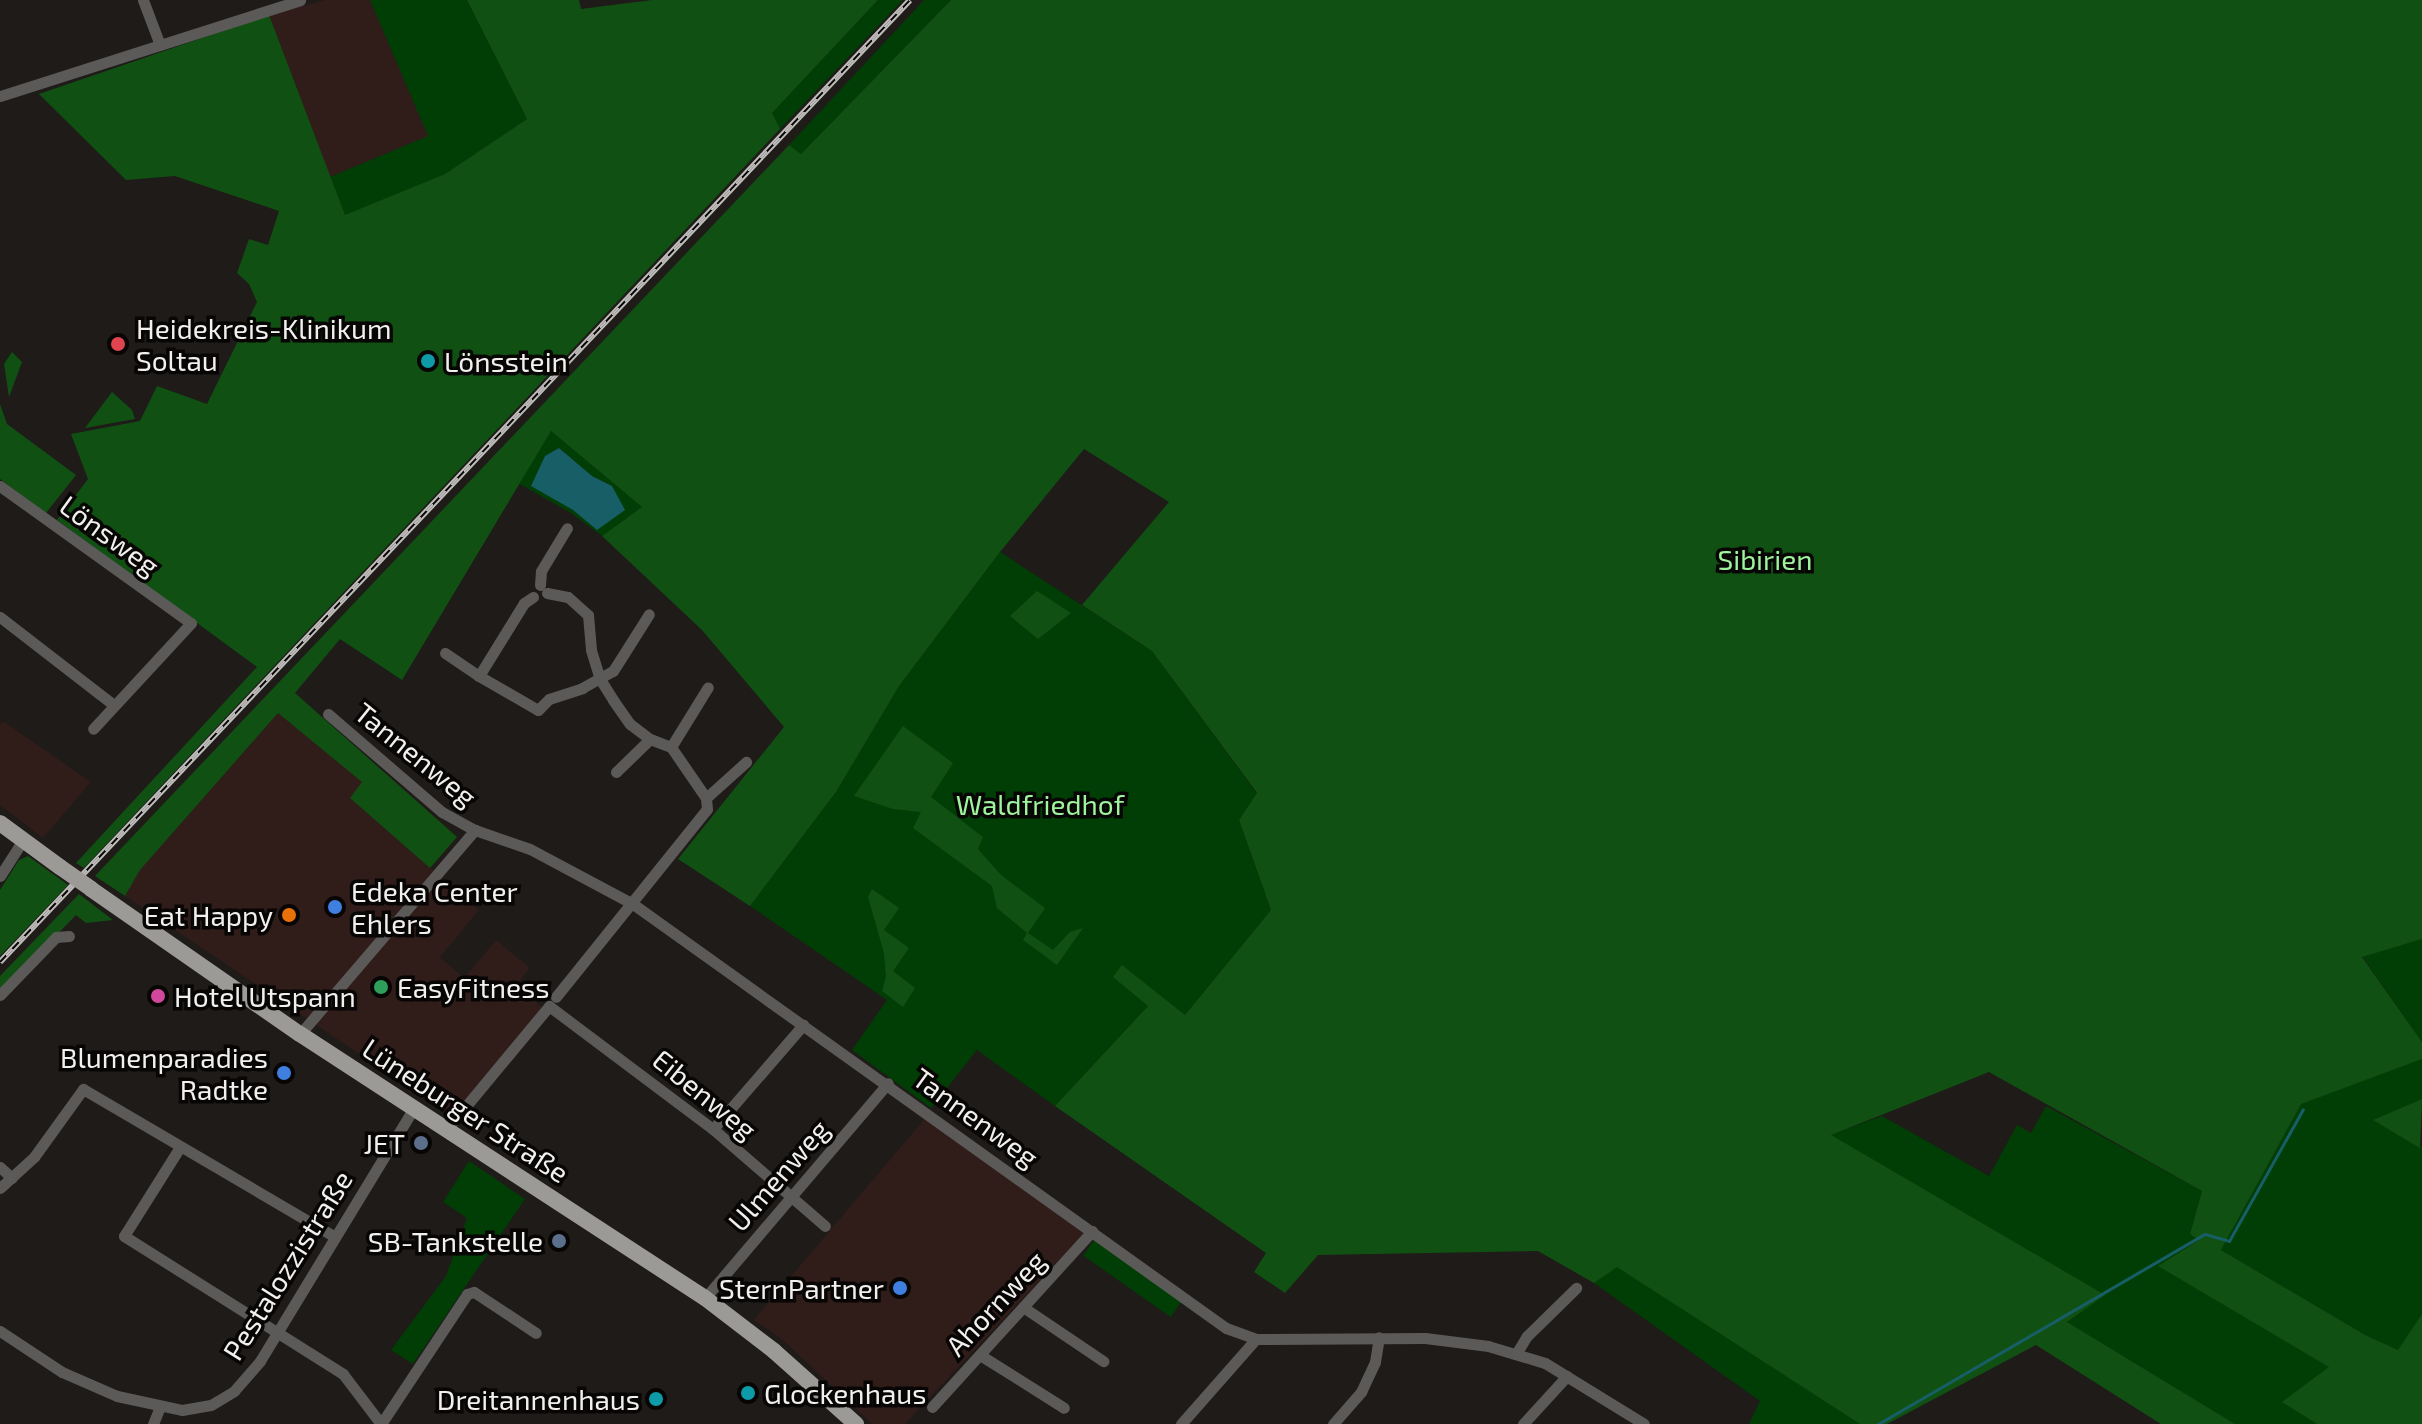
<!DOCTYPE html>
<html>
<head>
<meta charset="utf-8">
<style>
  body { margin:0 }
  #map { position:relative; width:2422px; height:1424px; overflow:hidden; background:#1e1b18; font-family:"Exo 2",sans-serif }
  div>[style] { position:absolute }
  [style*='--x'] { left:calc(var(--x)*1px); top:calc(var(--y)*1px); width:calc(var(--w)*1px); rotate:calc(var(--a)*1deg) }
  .commercial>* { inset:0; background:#301d1a }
  .green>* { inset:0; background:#013e06; transform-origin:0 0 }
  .forest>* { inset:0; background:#105113 }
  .water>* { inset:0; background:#185e66 }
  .stream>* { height:3px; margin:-1.5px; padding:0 1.5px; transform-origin:1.5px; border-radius:1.5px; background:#185e66 }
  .street>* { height:11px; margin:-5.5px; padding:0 5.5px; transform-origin:5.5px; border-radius:5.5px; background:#5b5a58 }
  .primary>* { height:16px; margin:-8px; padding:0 8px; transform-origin:8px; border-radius:8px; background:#9c9a96 }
  .rail>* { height:6px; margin-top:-3px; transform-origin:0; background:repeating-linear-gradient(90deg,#070605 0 9px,#c0bebc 0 18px); box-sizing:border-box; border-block:2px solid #c0bebc }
  .primary-bridge>* { height:16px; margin:-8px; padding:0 8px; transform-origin:8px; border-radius:8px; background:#9c9a96 }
  .dots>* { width:22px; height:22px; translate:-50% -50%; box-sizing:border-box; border:4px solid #070605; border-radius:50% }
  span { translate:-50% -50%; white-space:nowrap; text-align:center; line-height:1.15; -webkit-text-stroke:7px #070605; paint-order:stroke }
  .poi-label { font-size:28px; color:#f2f0ee }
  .left { translate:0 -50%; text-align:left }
  .right { translate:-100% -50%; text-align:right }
  .street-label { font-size:28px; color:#f2f0ee }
  .park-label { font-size:28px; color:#9ff39c }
</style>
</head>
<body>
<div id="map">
  <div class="commercial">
    <div style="clip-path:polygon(325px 0,370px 0,429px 136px,330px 177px,269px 15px)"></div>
    <div style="clip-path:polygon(278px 713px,363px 782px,350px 798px,479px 910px,440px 957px,464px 978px,496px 940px,530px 968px,515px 986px,543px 1008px,453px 1117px,125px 896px,140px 870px)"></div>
    <div style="clip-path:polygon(3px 721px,91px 782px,43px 838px,0 805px,0 725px)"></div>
    <div style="clip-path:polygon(928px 1115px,1086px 1231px,905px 1424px,872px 1424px,784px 1341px,754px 1320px)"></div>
  </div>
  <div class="green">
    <div style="clip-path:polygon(370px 0,467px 0,527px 119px,445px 174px,344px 216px,330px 177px,428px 136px)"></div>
    <div style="clip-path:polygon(878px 0,903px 0,780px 129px,771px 114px)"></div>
    <div style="clip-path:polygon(924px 0,951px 0,801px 154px,789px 145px)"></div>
    <div style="clip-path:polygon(evenodd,551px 431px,642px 507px,602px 536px,571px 513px,518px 483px,551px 431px,559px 448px,592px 476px,612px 486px,597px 530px,573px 510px,531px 485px,559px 448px)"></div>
    <div style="clip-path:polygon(1000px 552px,1152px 651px,1257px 794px,1239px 820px,1271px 910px,1185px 1015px,1123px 966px,1114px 977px,1148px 1006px,1055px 1106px,977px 1050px,931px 1108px,852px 1050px,887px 1000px,750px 906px,836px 792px,899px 686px)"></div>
    <div style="clip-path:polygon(2422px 939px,2422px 1042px,2362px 956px)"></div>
    <div style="clip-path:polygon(2422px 1059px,2422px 1099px,2374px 1120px,2422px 1147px,2422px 1314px,2399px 1351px,2367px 1336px,2221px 1250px,2301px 1103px)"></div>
    <div style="clip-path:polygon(2046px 1106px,2202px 1191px,2190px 1234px,2200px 1239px,2159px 1266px,2330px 1367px,2283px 1402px,2317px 1424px,2235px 1424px,2067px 1322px,2104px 1295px,1830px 1135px,1882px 1116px,1989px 1176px,2017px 1125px,2031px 1133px)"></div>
    <div style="clip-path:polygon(469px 1161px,525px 1199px,413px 1364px,391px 1350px,446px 1276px,467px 1218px,443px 1202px)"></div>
    <div style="left:1094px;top:1240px;width:107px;height:19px;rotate:35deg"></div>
    <div style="clip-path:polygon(1617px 1266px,1860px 1424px,1749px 1424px,1760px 1401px,1594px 1283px)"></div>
  </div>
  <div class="forest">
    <div style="clip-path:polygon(467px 0,579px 0,581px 9px,652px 0,878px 0,772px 113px,780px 129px,84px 868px,76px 863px,257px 667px,57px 520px,88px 479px,71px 434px,140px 421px,157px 386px,207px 404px,257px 302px,249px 284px,237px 273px,249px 239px,268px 245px,279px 211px,175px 176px,126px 180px,39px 94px,269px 15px,345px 215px,445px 174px,527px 119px)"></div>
    <div style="clip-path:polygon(951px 0,2422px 0,2422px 939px,2362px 957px,2422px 1042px,2422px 1059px,2301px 1104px,2221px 1250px,2367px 1336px,2398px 1350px,2422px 1314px,2422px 1424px,2317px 1424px,2282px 1402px,2329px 1367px,2158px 1266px,2199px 1240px,2190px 1234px,2202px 1191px,1989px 1072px,1831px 1135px,2105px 1295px,2067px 1322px,2235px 1424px,2161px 1424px,2036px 1345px,1887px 1424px,1860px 1424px,1617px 1267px,1594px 1283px,1538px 1251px,1318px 1255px,1285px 1293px,1254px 1272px,1266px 1253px,1055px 1106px,1148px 1006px,1113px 977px,1122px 965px,1185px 1015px,1271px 910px,1239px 820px,1257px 793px,1152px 651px,1082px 605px,1169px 502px,1084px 449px,1000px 552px,899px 686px,836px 792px,750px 906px,678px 859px,784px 727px,702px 630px,602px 536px,642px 507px,551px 431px,402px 680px,340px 639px,295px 693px,457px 837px,430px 868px,350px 798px,362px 782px,278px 713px,140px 870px,125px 896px,95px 876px,789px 145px,801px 154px)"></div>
    <div style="clip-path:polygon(12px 352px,22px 362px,9px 397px,4px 364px)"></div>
    <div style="clip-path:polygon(112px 392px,132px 410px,135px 419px,85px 428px)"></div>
    <div style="clip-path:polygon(0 404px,7px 424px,76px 475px,46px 513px,0 479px)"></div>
    <div style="clip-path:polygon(1037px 591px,1071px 613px,1038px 639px,1010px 616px)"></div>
    <div style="clip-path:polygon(903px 726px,953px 763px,931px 797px,983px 837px,978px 849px,1001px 875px,1045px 908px,1028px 933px,1053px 950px,1070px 932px,1083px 928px,1057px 965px,1023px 940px,1027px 933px,997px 908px,992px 886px,913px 828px,921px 812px,893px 809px,854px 796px)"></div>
    <div style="clip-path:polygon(28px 856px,68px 885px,0 956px,0 890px,19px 860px)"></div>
    <div style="clip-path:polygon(872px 889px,899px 908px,884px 930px,909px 948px,893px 971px,915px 988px,903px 1007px,882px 991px,886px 976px,884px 953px,868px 897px)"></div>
    <div style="clip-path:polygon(79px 894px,113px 920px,86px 923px,76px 915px,0 993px,0 976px)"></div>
    <div style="clip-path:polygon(2422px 1099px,2420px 1148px,2373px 1120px)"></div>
  </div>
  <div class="water">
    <div style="clip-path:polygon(559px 448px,592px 476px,612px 486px,625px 510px,597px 530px,573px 510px,531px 486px,545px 456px)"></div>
  </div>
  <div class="stream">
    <div style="--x:1878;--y:1424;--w:378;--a:-30.2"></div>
    <div style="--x:2205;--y:1234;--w:25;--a:16"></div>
    <div style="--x:2229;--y:1241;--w:151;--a:-60.7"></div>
  </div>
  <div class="street">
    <div style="--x:143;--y:0;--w:48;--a:69.3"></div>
    <div style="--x:0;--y:96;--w:315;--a:-17.7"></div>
    <div style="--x:0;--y:486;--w:235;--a:35.7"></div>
    <div style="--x:191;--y:623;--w:144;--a:132.8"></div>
    <div style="--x:540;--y:585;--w:14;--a:-86"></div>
    <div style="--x:541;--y:571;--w:50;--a:-58.8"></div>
    <div style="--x:547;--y:593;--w:21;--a:11"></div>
    <div style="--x:568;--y:597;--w:27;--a:42"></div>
    <div style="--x:588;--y:615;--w:35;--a:85"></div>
    <div style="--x:591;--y:650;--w:30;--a:73"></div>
    <div style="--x:600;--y:679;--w:25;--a:58"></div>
    <div style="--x:613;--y:700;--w:29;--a:55"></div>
    <div style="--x:630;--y:724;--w:25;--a:37"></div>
    <div style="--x:650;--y:739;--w:22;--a:21"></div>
    <div style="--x:671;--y:747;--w:62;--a:55.5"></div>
    <div style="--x:706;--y:798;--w:11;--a:85"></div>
    <div style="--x:707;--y:809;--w:241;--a:128.8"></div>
    <div style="--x:533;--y:597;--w:11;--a:146"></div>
    <div style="--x:524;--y:603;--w:86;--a:121.7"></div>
    <div style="--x:479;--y:676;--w:68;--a:30"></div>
    <div style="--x:538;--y:710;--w:16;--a:-45"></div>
    <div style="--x:549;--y:699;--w:35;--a:-18"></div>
    <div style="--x:582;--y:688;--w:35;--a:-29"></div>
    <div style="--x:613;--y:671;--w:67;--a:-57.7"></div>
    <div style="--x:0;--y:617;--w:144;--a:37.7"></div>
    <div style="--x:445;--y:653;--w:41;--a:34.1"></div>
    <div style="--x:328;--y:714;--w:150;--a:40.7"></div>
    <div style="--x:442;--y:812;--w:38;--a:29"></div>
    <div style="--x:475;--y:830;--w:58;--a:19.1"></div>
    <div style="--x:530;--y:849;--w:117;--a:28.1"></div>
    <div style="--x:633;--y:904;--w:729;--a:35.57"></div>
    <div style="--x:1226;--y:1328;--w:32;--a:20"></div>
    <div style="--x:1256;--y:1339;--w:169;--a:-0.3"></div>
    <div style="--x:1425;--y:1338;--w:64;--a:7.2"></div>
    <div style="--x:1488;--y:1346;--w:59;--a:16.6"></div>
    <div style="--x:1545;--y:1363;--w:116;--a:31.6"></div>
    <div style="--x:671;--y:747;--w:70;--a:-58.3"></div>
    <div style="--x:616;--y:772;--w:47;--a:-44.1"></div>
    <div style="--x:706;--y:798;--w:54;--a:-42"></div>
    <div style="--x:0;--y:876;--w:43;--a:-57.4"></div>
    <div style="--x:0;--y:995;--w:81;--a:-46"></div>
    <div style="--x:56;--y:937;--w:13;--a:-4"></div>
    <div style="--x:300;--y:1034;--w:269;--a:-49.4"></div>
    <div style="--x:447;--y:1129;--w:160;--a:-50.3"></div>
    <div style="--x:549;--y:1006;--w:205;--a:36.9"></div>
    <div style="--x:713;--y:1129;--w:148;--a:40.9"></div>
    <div style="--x:713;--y:1129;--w:138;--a:-49.1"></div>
    <div style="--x:180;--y:1147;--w:105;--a:122.2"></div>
    <div style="--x:124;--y:1236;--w:259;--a:32.2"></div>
    <div style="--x:343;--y:1374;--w:63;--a:52.8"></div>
    <div style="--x:381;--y:1424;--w:156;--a:-56.5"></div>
    <div style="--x:467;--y:1294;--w:7;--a:-16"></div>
    <div style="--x:474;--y:1292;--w:74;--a:33.5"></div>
    <div style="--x:0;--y:1167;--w:16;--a:43"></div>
    <div style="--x:0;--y:1188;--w:46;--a:-42.4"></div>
    <div style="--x:34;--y:1157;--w:84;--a:-54.2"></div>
    <div style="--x:83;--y:1089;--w:291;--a:30.4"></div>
    <div style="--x:705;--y:1298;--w:282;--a:-49.6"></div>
    <div style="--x:1023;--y:1307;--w:97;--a:34"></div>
    <div style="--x:0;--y:1331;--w:74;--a:33.5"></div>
    <div style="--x:62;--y:1372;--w:60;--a:23.6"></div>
    <div style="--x:117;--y:1396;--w:66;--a:12.2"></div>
    <div style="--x:182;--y:1410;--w:29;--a:-10"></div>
    <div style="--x:211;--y:1405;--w:27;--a:-31"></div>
    <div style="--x:234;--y:1391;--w:40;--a:-49"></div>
    <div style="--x:260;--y:1361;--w:296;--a:-58.7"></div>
    <div style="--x:1516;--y:1354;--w:21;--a:-59"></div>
    <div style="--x:1527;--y:1336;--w:69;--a:-44.4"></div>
    <div style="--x:980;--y:1355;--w:99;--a:32.2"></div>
    <div style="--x:932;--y:1407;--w:238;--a:-47.7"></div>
    <div style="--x:153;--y:1424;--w:18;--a:-68"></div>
    <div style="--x:1181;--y:1424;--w:113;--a:-48.6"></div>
    <div style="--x:1333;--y:1424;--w:43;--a:-48.8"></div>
    <div style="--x:1361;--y:1392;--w:33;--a:-65"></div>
    <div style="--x:1375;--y:1362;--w:25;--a:-81"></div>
    <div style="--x:1523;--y:1424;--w:65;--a:-47.5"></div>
  </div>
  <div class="primary">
    <div style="--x:0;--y:823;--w:74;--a:36.3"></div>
    <div style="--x:91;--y:889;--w:254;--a:34.8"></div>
    <div style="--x:300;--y:1034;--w:483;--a:33.1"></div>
    <div style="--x:705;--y:1298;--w:87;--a:37.5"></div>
    <div style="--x:774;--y:1351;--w:110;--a:41.7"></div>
  </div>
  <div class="rail">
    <div style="--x:0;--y:962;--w:1324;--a:-46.59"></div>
  </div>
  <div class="primary-bridge">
    <div style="--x:60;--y:867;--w:38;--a:35"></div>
  </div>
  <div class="dots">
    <div style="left:118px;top:344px;background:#e0444e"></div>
    <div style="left:428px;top:361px;background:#0f9aa8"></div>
    <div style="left:335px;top:907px;background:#3f7fe0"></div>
    <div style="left:289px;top:915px;background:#e8710a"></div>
    <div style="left:381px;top:987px;background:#2e9e5b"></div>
    <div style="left:158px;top:996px;background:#d1479c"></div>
    <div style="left:284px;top:1073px;background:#3f7fe0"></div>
    <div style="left:421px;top:1143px;background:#5c6f8a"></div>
    <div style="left:559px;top:1241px;background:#5c6f8a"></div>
    <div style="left:900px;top:1288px;background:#3f7fe0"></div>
    <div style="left:748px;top:1393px;background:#0f9aa8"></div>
    <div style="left:656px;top:1399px;background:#0f9aa8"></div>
  </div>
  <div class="poi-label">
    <span class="left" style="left:136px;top:344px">Heidekreis-Klinikum<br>Soltau</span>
    <span class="left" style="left:444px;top:361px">Lönsstein</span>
    <span class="left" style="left:351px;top:907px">Edeka Center<br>Ehlers</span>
    <span class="right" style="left:273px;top:915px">Eat Happy</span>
    <span class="left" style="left:397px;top:987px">EasyFitness</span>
    <span class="left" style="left:174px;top:996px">Hotel Utspann</span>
    <span class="right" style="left:268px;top:1073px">Blumenparadies<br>Radtke</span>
    <span class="right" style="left:405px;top:1143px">JET</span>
    <span class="right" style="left:543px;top:1241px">SB-Tankstelle</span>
    <span class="right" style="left:884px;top:1288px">SternPartner</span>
    <span class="left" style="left:764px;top:1393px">Glockenhaus</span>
    <span class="right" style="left:640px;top:1399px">Dreitannenhaus</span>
  </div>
  <div class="street-label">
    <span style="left:110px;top:535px;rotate:36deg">Lönsweg</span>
    <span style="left:416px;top:754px;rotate:39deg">Tannenweg</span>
    <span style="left:705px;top:1094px;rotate:39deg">Eibenweg</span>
    <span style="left:466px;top:1110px;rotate:33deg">Lüneburger Straße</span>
    <span style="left:976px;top:1117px;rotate:36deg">Tannenweg</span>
    <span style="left:778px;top:1175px;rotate:-49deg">Ulmenweg</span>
    <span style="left:287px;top:1265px;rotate:-58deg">Pestalozzistraße</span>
    <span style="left:995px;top:1303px;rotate:-47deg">Ahornweg</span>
  </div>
  <div class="park-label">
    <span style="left:1765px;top:559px">Sibirien</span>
    <span style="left:1040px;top:804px">Waldfriedhof</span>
  </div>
</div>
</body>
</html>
